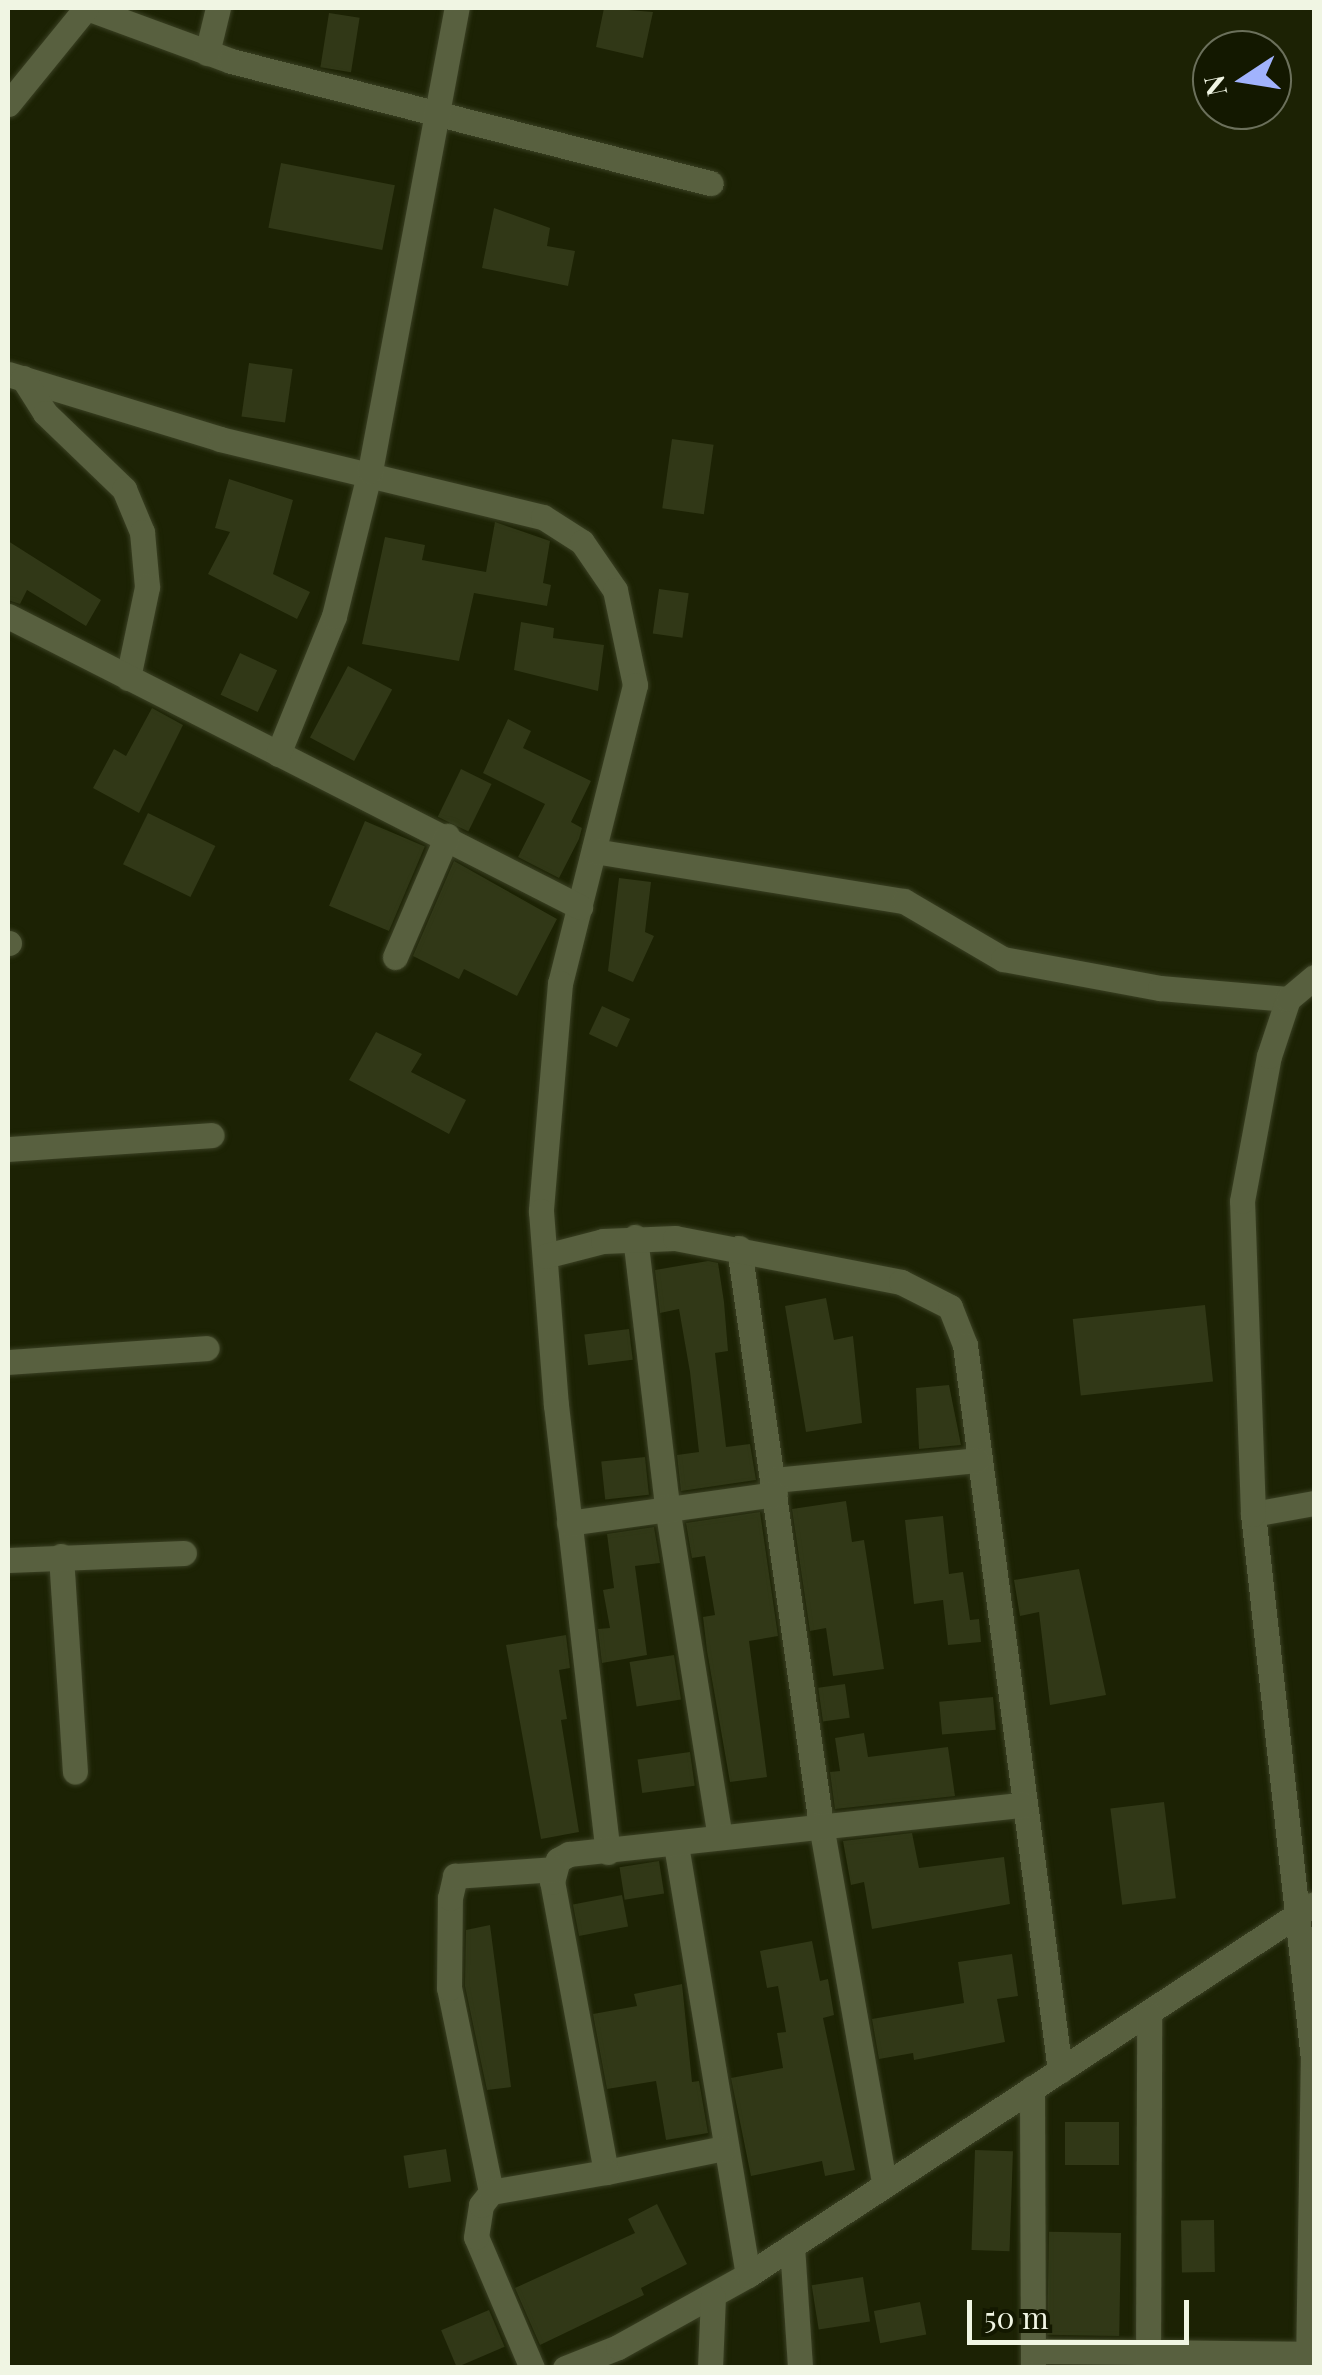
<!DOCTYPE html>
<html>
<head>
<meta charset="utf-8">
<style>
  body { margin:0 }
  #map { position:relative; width:1322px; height:2375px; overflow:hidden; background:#1c2204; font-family:"Playfair Display",serif }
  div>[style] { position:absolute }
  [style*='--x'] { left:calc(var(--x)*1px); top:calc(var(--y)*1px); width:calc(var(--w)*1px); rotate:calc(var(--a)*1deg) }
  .building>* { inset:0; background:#313817; transform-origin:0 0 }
  .roads { filter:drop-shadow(0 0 2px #3a4023) drop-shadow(0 0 2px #3a4023) }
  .minor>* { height:25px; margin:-12.5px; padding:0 12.5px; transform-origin:12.5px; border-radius:12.5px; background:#58603f }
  span { translate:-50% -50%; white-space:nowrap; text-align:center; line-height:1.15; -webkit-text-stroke:8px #131800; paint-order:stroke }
  .frame { position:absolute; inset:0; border:10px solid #f0f5e3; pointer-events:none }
  .north { position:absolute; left:1192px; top:30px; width:100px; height:100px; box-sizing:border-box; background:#131800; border:2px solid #6b705b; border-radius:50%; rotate:258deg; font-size:28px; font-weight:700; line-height:40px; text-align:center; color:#f0f5e3 }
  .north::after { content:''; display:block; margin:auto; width:35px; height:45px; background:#a1b3fd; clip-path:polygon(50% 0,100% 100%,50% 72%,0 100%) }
  .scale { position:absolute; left:967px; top:2300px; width:222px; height:45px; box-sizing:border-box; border:5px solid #f0f5e3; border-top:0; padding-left:12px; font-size:30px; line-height:35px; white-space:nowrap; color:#f0f5e3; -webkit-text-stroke:8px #131800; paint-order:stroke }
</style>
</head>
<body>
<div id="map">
  <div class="building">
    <div style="clip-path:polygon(604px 8px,653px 12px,643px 58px,596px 47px)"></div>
    <div style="left:329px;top:13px;width:31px;height:55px;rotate:9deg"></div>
    <div style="left:281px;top:163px;width:116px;height:66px;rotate:11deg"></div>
    <div style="clip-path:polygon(494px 208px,550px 228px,547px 246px,575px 251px,568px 286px,482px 268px)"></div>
    <div style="left:249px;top:363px;width:44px;height:54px;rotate:8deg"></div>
    <div style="left:672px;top:439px;width:42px;height:70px;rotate:8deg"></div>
    <div style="clip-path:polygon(229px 479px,293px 500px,273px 574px,310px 592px,297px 619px,208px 574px,230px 532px,215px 528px)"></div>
    <div style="clip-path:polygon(495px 522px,550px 541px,543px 583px,551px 585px,547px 606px,474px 593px,459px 661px,362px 644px,385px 537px,425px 545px,422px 560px,486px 572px)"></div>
    <div style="clip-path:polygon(8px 541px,101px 600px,86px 626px,27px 590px,20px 604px,8px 600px)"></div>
    <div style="left:659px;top:589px;width:30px;height:45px;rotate:8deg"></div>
    <div style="clip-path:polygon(521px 622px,554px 628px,553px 638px,604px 645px,598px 691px,514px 670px)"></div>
    <div style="left:240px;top:653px;width:41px;height:46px;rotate:25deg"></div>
    <div style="left:348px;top:666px;width:50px;height:81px;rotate:28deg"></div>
    <div style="clip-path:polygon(152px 708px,183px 725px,139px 813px,93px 788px,114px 749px,126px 756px)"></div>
    <div style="clip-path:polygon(508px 719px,531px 731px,523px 748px,591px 781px,571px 822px,582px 828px,579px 839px,559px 878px,518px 857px,545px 804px,483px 773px)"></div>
    <div style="left:461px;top:769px;width:34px;height:53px;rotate:26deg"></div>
    <div style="left:148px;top:813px;width:75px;height:57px;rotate:26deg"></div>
    <div style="left:365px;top:821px;width:65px;height:92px;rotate:23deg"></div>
    <div style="clip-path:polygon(454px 861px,557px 919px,517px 996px,464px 969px,459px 979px,413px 956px)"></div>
    <div style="clip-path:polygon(619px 878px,651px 882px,645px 932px,654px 936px,633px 982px,608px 971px)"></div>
    <div style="left:602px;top:1006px;width:31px;height:31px;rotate:25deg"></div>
    <div style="clip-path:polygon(376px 1032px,422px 1054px,411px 1072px,466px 1100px,449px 1134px,349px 1080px)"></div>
    <div style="clip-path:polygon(708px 1261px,718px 1263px,724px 1302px,728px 1351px,715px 1353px,726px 1447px,750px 1444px,756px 1480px,681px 1491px,677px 1455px,699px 1452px,690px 1372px,679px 1309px,660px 1313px,655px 1270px)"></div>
    <div style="clip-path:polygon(826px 1298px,834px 1340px,853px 1336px,862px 1423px,806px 1432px,785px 1306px)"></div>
    <div style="left:1205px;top:1305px;width:77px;height:133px;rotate:84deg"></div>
    <div style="left:629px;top:1329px;width:31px;height:45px;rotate:83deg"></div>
    <div style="clip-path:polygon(949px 1385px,961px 1445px,919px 1449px,916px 1388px)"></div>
    <div style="left:645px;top:1457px;width:38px;height:44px;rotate:84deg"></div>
    <div style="clip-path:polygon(846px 1501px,852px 1542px,864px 1540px,884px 1669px,833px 1676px,826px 1628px,810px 1631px,792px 1509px)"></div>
    <div style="clip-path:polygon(760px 1512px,778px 1636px,749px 1641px,767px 1777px,730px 1782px,707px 1651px,703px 1617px,715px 1615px,705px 1556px,692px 1558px,686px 1523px)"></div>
    <div style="clip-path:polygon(943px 1516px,949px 1574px,963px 1572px,970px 1620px,979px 1619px,981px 1642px,948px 1645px,943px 1600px,914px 1604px,905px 1520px)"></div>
    <div style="clip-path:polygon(654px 1527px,660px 1563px,635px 1566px,647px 1655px,602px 1663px,598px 1629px,610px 1628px,603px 1590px,614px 1588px,607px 1534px)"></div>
    <div style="clip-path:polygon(1079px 1569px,1106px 1695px,1050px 1705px,1039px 1612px,1020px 1616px,1014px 1580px)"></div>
    <div style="clip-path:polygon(566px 1635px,570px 1668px,559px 1670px,567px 1719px,561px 1720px,579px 1832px,541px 1839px,506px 1645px)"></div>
    <div style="left:674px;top:1655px;width:45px;height:45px;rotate:81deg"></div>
    <div style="left:845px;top:1684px;width:34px;height:27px;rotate:82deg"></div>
    <div style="left:993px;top:1697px;width:33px;height:54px;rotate:85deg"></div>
    <div style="clip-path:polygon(864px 1733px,868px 1757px,948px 1747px,955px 1796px,835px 1809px,830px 1772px,840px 1771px,835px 1738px)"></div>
    <div style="left:690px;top:1752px;width:34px;height:53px;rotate:82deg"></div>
    <div style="left:1164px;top:1802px;width:97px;height:54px;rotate:83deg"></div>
    <div style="clip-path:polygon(912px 1833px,919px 1868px,1004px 1857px,1010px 1904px,872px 1929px,864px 1882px,851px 1885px,843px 1841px)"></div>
    <div style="left:659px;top:1861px;width:33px;height:40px;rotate:81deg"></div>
    <div style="left:622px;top:1895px;width:32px;height:50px;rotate:79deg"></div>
    <div style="clip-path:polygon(490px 1925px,511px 2087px,487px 2090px,465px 1986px,466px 1930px)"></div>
    <div style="clip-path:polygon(812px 1941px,820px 1981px,828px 1979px,834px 2015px,823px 2018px,855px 2170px,825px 2176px,822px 2161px,751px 2176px,731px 2078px,783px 2068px,777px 2033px,786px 2032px,778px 1986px,767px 1988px,760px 1951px)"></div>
    <div style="clip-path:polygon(1012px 1954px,1018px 1996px,997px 1999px,1005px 2042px,914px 2060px,913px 2053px,879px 2059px,872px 2019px,964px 2003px,958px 1962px)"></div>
    <div style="clip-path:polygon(682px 1984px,692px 2082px,699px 2081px,708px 2133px,666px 2140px,656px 2081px,607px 2089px,593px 2014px,637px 2006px,634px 1994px)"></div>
    <div style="left:1065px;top:2122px;width:54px;height:43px"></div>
    <div style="left:446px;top:2149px;width:33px;height:43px;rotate:81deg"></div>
    <div style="left:975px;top:2150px;width:38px;height:100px;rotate:2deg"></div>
    <div style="clip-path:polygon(657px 2204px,687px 2264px,641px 2288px,644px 2295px,540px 2345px,515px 2288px,635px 2233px,628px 2219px)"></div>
    <div style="left:1214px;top:2220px;width:52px;height:33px;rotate:89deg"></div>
    <div style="left:1121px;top:2233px;width:103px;height:72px;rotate:91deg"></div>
    <div style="left:863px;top:2277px;width:45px;height:52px;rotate:81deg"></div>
    <div style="left:920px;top:2302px;width:33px;height:47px;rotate:79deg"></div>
    <div style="left:489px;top:2310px;width:40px;height:52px;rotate:67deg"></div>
  </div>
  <div class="roads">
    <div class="minor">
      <div style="--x:87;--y:8;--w:153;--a:20.2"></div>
      <div style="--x:231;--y:61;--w:495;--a:14.3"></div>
      <div style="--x:207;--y:53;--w:46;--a:-76.3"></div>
      <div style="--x:8;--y:104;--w:124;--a:-50.9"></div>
      <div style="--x:8;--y:374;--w:222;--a:17"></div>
      <div style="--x:220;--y:439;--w:332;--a:13.6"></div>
      <div style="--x:543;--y:517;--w:46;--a:32.7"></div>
      <div style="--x:582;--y:542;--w:58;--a:55.5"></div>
      <div style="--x:615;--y:590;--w:97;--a:78.1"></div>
      <div style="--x:635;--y:685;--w:307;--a:104.1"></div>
      <div style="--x:560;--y:983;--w:229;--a:94.8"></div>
      <div style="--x:541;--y:1211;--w:195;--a:85.6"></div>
      <div style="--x:556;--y:1405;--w:450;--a:83.4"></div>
      <div style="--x:23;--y:378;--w:41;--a:57.8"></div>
      <div style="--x:45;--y:413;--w:110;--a:43.9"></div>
      <div style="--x:124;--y:489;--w:47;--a:67.3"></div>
      <div style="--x:142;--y:532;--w:55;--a:84.8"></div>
      <div style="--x:147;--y:587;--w:93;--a:101.8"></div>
      <div style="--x:8;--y:616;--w:642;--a:26.96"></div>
      <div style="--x:278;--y:754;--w:149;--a:-67.9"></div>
      <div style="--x:334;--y:616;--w:149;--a:-76.1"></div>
      <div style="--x:370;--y:471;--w:471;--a:-79.4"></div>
      <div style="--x:594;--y:851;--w:314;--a:9.2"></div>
      <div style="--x:904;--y:901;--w:115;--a:30.4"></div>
      <div style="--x:1003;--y:959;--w:160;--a:10.5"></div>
      <div style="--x:1160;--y:988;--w:128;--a:4.9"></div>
      <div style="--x:8;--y:943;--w:1;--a:0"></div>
      <div style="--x:395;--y:957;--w:132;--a:-66.7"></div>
      <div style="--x:8;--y:1149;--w:204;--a:-3.9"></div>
      <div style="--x:635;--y:1237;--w:272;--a:83.2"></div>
      <div style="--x:667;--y:1507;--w:334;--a:80.9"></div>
      <div style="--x:739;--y:1248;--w:583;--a:81.91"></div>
      <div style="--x:821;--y:1825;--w:364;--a:80"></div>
      <div style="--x:545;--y:1256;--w:60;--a:-14.5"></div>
      <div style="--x:603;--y:1241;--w:72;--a:-2.4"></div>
      <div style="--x:675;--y:1238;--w:230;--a:11"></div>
      <div style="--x:901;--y:1282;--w:55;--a:27"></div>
      <div style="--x:950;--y:1307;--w:41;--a:68.5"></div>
      <div style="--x:965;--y:1345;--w:732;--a:82.54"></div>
      <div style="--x:8;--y:1362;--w:199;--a:-4"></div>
      <div style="--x:774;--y:1480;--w:204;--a:-5.6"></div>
      <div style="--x:1253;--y:1514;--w:62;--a:-10.2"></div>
      <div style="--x:569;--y:1523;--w:208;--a:-8"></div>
      <div style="--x:61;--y:1556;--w:216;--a:86.3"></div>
      <div style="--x:8;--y:1560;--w:176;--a:-2.3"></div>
      <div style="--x:676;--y:1845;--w:436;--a:80.5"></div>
      <div style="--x:1032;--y:2088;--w:280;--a:89.8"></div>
      <div style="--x:724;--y:2148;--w:120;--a:168.5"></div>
      <div style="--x:606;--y:2172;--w:295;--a:-100.5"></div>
      <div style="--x:552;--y:1882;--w:23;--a:-75"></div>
      <div style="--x:558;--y:1860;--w:13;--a:-29"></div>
      <div style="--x:569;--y:1854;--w:457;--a:-6.2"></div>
      <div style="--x:491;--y:2192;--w:208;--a:-101.6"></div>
      <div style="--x:449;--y:1988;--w:90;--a:-89.4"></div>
      <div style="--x:450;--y:1898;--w:23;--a:-77"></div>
      <div style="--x:455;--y:1876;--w:99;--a:-4"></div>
      <div style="--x:792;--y:2246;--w:122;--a:86.2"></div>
      <div style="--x:1034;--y:2351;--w:280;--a:0.6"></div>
      <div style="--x:532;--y:2368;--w:142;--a:-113.1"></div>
      <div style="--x:476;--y:2237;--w:32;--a:-81"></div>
      <div style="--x:481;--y:2205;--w:16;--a:-52"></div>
      <div style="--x:491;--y:2192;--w:117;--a:-9.9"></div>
      <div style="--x:565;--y:2368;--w:57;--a:-21.6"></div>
      <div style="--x:618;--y:2347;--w:149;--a:-29"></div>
      <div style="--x:748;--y:2275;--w:675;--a:-33.27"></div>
      <div style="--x:710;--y:2368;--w:71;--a:-87.6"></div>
      <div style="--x:1148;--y:2368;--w:354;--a:-89.8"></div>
      <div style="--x:1308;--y:2368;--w:309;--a:-89.1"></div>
      <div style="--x:1313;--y:2059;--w:548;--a:-96.28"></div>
      <div style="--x:1253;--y:1514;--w:313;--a:-92"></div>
      <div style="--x:1242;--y:1201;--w:147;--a:-79.5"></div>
      <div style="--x:1269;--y:1056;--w:60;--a:-71.6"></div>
      <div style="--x:1288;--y:999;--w:34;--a:-40"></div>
    </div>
  </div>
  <div class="frame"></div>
  <div class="north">N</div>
  <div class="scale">50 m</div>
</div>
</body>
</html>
